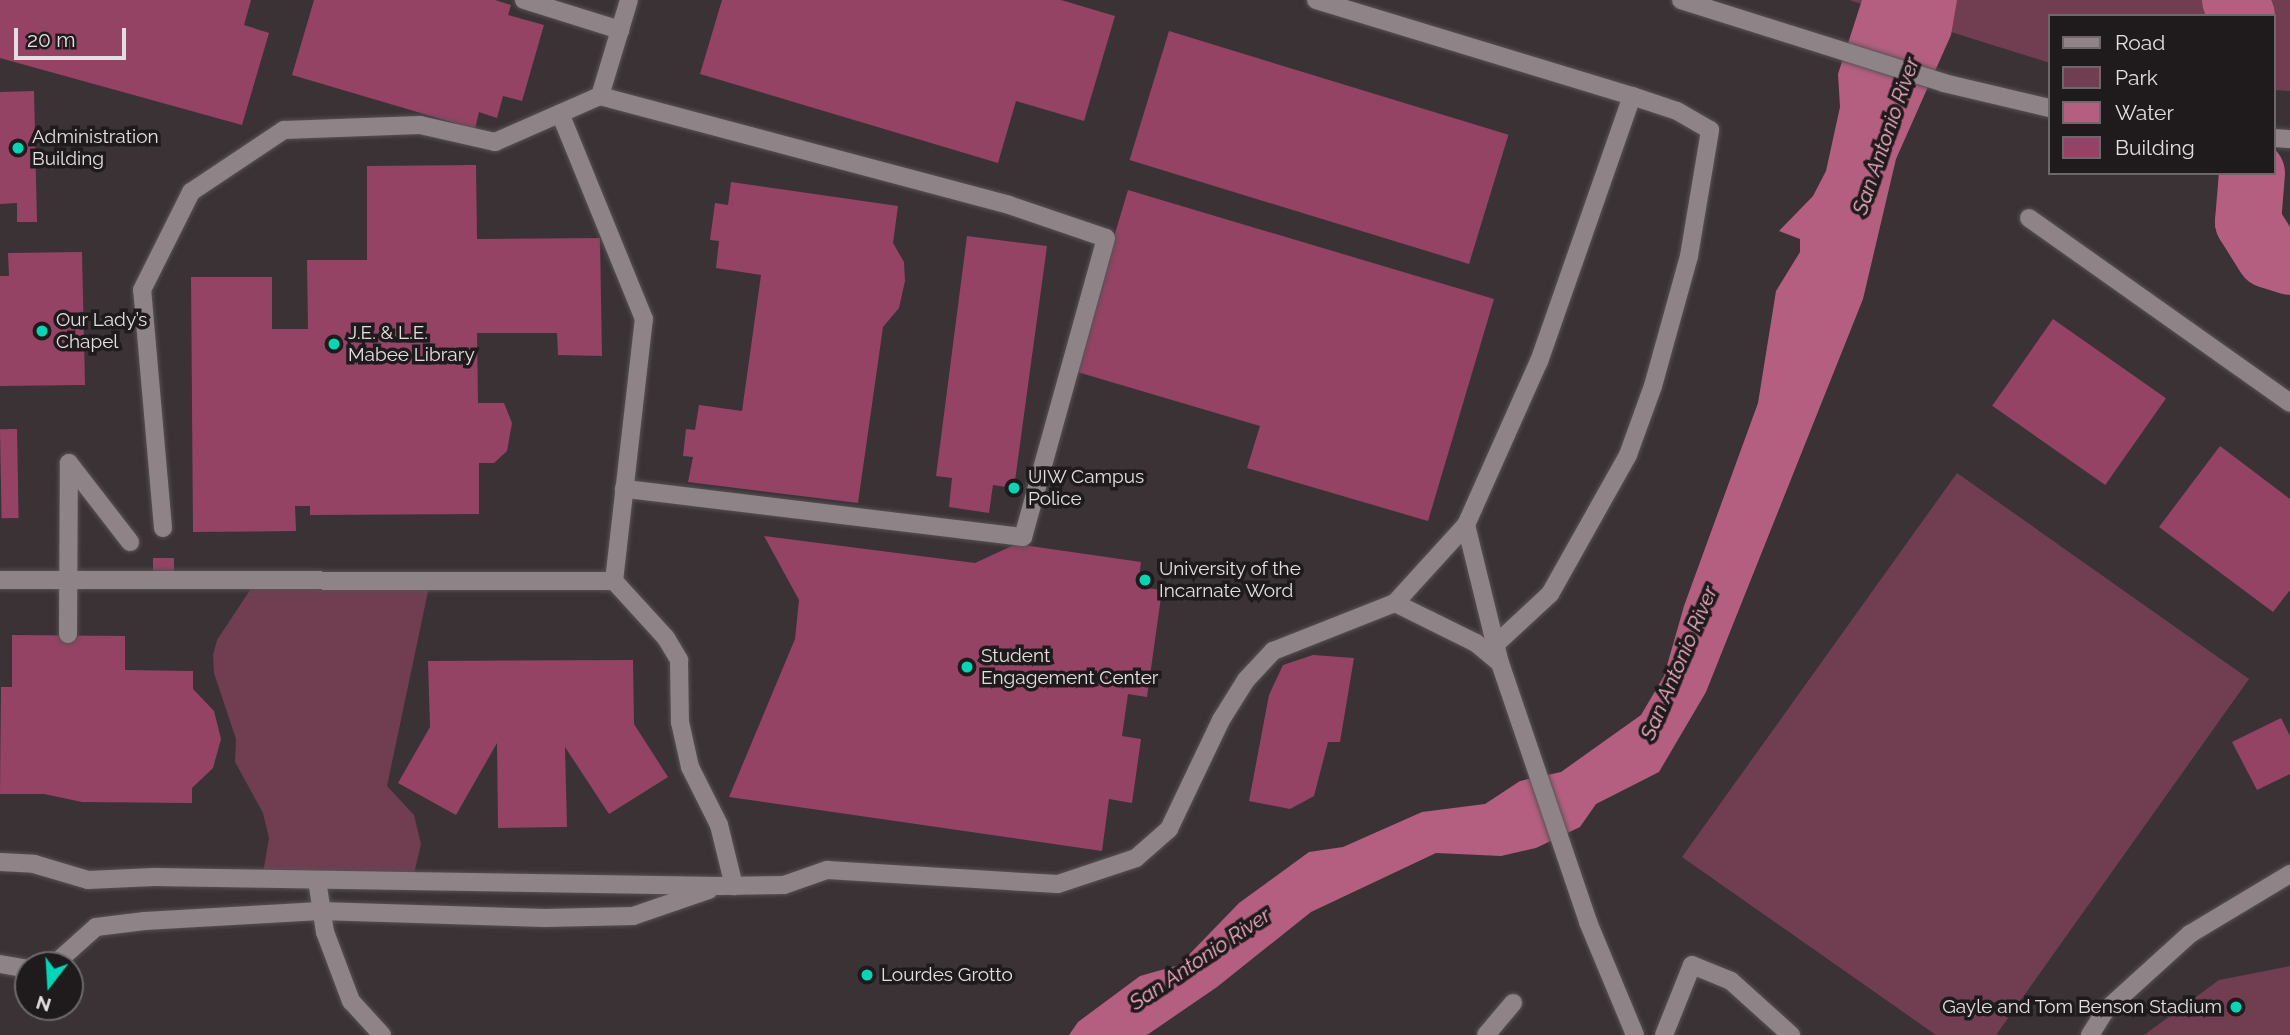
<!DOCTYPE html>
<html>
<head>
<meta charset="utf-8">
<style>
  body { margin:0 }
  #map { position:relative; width:2290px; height:1035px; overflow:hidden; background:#3a3235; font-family:Raleway,sans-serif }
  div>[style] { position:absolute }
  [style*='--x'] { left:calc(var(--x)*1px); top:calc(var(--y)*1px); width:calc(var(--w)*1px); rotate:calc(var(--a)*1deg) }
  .green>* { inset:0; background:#713e51 }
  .water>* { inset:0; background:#b45f7f }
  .river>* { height:66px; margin:-33px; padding:0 33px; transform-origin:33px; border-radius:33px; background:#b45f7f }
  .building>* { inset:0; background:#954364; transform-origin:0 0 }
  .roads { filter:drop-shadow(0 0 2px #575153) drop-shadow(0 0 2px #575153) }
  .service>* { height:18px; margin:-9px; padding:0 9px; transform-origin:9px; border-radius:9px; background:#8e8487 }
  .pedestrian>* { height:18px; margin:-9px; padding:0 9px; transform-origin:9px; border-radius:9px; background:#8e8487 }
  .secondary>* { height:18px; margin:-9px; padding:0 9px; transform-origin:9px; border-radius:9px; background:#8e8487 }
  .dots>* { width:19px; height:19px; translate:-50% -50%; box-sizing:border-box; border:4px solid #1f1b1c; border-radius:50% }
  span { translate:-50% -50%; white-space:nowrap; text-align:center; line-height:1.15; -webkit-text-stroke:7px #1f1b1c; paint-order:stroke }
  .poi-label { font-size:19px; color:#e3dedf }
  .left { translate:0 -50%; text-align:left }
  .right { translate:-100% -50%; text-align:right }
  .water-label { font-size:21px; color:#f7b1c9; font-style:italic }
  .legend { position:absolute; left:2048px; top:14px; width:228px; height:161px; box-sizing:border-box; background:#1f1b1c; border:2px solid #6d696a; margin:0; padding:9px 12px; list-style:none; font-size:21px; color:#e3dedf }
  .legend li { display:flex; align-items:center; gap:14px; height:35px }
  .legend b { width:35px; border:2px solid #6d696a }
  .north { position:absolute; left:14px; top:951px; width:70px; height:70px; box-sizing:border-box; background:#1f1b1c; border:2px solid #6d696a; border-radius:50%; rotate:197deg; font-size:19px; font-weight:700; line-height:28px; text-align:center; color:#e3dedf }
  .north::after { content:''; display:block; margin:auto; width:24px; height:32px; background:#04d5b6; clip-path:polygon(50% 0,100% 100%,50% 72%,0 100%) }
  .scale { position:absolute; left:14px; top:28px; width:112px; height:32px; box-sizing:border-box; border:4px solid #e3dedf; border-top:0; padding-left:9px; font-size:21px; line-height:24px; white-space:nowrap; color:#e3dedf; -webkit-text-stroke:5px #1f1b1c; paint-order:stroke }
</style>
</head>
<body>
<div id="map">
  <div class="green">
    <div style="clip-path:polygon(1849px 0,2290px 0,2290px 91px,2274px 90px,2274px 16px,2050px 16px,2050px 63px)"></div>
    <div style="clip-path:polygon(1957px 473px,2249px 679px,1996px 1035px,1936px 1035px,1682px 857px)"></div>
    <div style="clip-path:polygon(256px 581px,430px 582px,387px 786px,414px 815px,421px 844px,412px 882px,262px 879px,269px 838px,263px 813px,235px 762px,236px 739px,214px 673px,213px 655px,217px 640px)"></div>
    <div style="clip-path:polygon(2290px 966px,2290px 1035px,2144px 1035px,2219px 980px)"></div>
  </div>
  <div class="water">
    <div style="clip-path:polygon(1862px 0,1957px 0,1951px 35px,1896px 159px,1863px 299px,1706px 692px,1659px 772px,1596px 804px,1580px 827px,1536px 848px,1501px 856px,1436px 853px,1311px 912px,1217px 987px,1147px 1035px,1069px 1035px,1078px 1022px,1140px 976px,1179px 965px,1239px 903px,1309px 852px,1343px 847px,1422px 812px,1485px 804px,1520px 781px,1561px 772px,1641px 715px,1664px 676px,1684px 606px,1758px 403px,1776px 291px,1800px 252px,1800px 239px,1779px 231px,1813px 196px,1826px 171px,1840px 107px,1838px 74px)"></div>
  </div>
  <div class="river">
    <div style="--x:2235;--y:0;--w:17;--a:66"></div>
    <div style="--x:2252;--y:173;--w:49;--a:94.7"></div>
    <div style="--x:2248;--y:222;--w:39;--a:58"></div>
    <div style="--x:2269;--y:255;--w:22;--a:18"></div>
  </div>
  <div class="building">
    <div style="clip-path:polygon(0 0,251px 0,244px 25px,269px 33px,242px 125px,0 58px)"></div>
    <div style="clip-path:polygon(314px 0,495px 0,511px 5px,508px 15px,544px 25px,522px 101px,503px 96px,497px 118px,479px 112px,475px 129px,292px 75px)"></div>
    <div style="clip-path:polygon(722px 0,1061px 0,1115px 16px,1084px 121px,1016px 101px,998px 163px,700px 74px)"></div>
    <div style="left:1169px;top:31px;width:355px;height:135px;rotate:17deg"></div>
    <div style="clip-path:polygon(34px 91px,37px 222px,17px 222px,17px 203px,0 204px,0 92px)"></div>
    <div style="clip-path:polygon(476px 165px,477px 239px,600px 238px,602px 356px,558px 355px,557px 333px,477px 333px,478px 403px,504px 403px,512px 423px,507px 451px,494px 463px,479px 463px,479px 514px,310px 515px,310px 506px,295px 506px,296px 531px,193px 532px,191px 277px,272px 277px,272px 329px,308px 329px,307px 260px,367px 260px,367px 166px)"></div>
    <div style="clip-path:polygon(731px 182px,898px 206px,893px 243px,904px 262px,905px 281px,899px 308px,883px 327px,858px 503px,688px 482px,693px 457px,683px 456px,686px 429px,695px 430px,699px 405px,742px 411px,761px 275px,716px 268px,719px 241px,710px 240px,715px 203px,728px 205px)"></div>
    <div style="clip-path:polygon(1128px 190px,1494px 299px,1428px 521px,1247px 468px,1260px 426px,1074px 371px)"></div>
    <div style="clip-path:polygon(967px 236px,1047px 246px,1014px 488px,993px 485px,989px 513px,949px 507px,952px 478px,936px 476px)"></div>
    <div style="clip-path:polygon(82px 252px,85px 385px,0 386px,0 276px,9px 276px,8px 253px)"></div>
    <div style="left:2053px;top:319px;width:138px;height:106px;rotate:35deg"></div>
    <div style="left:17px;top:429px;width:89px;height:17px;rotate:89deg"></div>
    <div style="clip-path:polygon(2220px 446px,2290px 499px,2290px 590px,2273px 612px,2159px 527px)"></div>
    <div style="clip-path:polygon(764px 536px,975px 563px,1016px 544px,1141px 562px,1138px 587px,1162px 590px,1147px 697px,1128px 694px,1122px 736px,1141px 739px,1132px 803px,1109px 799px,1102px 851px,729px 797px,795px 639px,799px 600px)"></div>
    <div style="left:153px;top:558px;width:21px;height:22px"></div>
    <div style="clip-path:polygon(12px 635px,125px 636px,125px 670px,193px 671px,193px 689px,214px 711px,221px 739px,213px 768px,192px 788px,192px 803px,82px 802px,44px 794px,0 794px,1px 687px,12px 687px)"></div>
    <div style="clip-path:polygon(1313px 655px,1354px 658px,1340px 742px,1328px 742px,1314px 796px,1290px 809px,1249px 801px,1269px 695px,1283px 665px)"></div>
    <div style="clip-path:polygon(633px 660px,634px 724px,668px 777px,609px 814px,565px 747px,567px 827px,498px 828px,497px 743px,456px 815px,398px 783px,430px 727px,428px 661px)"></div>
    <div style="clip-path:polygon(2281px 718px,2290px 736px,2290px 774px,2257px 790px,2232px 742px)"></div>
  </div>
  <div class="roads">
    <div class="service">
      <div style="--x:1316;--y:0;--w:330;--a:16.9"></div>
      <div style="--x:1632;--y:96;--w:281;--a:109.3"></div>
      <div style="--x:1539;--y:361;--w:180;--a:114"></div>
      <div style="--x:1466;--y:525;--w:142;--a:76.2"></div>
      <div style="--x:1500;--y:663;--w:274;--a:71.2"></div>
      <div style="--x:1588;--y:922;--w:122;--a:67.4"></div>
      <div style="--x:2029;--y:218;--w:320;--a:35.3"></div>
      <div style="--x:1395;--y:603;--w:90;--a:26.3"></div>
      <div style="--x:1476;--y:643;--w:31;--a:40"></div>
      <div style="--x:1496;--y:644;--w:74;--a:-42.8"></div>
      <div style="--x:1550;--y:594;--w:159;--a:-60.7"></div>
      <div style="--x:1628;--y:455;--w:73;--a:-70.1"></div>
      <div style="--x:1653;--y:386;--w:135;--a:-74.5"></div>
      <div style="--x:1689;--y:256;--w:128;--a:-80.5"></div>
      <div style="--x:1710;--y:130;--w:38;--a:-150"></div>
      <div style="--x:1677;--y:111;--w:47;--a:-161.6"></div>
      <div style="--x:0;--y:862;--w:34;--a:3"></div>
      <div style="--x:34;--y:864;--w:56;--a:16.5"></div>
      <div style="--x:88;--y:880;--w:66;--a:-2.6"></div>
      <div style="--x:154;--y:877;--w:566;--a:0.91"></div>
      <div style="--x:720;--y:886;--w:64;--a:-0.9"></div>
      <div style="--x:784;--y:885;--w:46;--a:-19.2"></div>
      <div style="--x:827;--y:870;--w:231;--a:3.5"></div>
      <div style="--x:1058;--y:884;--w:82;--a:-18.4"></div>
      <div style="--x:1136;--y:858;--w:44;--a:-41.3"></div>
      <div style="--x:1169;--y:829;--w:121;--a:-64.5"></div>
      <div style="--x:1221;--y:720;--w:47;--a:-58"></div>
      <div style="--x:1246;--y:680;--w:40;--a:-47"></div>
      <div style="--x:1273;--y:651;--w:131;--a:-21.5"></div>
      <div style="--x:1395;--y:603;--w:105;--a:-47.7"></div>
      <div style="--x:317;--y:880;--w:53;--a:81.3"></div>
      <div style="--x:325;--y:932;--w:74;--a:69.4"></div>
      <div style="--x:351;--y:1001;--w:46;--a:47.6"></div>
      <div style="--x:0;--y:964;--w:28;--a:10"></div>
      <div style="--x:45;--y:965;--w:14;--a:-17"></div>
      <div style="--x:58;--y:961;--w:51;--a:-41.8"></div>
      <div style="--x:96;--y:927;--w:49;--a:-7"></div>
      <div style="--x:145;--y:921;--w:175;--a:-3.3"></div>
      <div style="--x:320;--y:911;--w:225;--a:1.8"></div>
      <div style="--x:545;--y:918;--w:88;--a:-1.3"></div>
      <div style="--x:633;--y:916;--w:80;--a:-18.9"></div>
      <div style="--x:1486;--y:1035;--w:42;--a:-49.8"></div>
      <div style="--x:1664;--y:1035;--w:75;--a:-68.2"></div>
      <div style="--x:1692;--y:965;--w:42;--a:22.3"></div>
      <div style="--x:1731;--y:981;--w:81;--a:42"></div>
      <div style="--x:2090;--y:1035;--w:28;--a:-58"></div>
      <div style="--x:2105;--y:1011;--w:115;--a:-42.2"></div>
      <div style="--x:2190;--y:934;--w:117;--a:-31"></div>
    </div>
    <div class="pedestrian">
      <div style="--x:524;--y:0;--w:101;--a:17.4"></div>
      <div style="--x:600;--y:96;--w:100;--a:-73.2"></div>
      <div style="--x:69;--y:463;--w:100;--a:52.3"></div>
      <div style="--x:163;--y:528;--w:239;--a:-95"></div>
      <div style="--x:142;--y:290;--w:110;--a:-63.4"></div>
      <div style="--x:191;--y:192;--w:112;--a:-33.7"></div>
      <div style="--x:284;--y:130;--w:136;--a:-2.1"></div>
      <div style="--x:420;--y:125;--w:77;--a:12.8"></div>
      <div style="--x:495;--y:142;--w:115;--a:-23.7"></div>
      <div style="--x:600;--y:96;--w:423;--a:14.9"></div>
      <div style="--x:1009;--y:205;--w:102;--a:18.8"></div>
      <div style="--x:1106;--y:238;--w:310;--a:105.5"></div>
      <div style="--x:1023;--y:537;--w:402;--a:-173.1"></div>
      <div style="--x:0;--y:580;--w:614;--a:0.09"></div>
      <div style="--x:614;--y:581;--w:264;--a:-83.5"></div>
      <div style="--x:644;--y:319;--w:222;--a:-112.2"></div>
      <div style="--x:614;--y:581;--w:77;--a:47.6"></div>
      <div style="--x:666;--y:638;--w:26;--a:59"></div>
      <div style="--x:679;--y:660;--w:62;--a:89.1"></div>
      <div style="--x:680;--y:722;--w:46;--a:77.5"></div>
      <div style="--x:690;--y:767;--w:65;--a:63.4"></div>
      <div style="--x:719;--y:825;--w:63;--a:76.2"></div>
      <div style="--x:68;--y:634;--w:171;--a:-89.7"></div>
    </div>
    <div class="secondary">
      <div style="--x:1681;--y:0;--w:276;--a:17.5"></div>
      <div style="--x:1944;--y:83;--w:109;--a:13.3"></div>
      <div style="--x:2274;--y:138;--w:16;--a:4"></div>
    </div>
  </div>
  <div class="dots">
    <div style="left:18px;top:148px;background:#04d5b6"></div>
    <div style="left:42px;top:331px;background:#04d5b6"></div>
    <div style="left:334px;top:344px;background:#04d5b6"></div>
    <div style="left:1014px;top:488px;background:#04d5b6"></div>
    <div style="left:1145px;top:580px;background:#04d5b6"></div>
    <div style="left:967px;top:667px;background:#04d5b6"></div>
    <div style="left:867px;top:975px;background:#04d5b6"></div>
    <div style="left:2236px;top:1007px;background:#04d5b6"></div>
  </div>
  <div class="poi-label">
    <span class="left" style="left:32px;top:148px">Administration<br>Building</span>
    <span class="left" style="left:56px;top:331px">Our Lady’s<br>Chapel</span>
    <span class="left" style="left:348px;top:344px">J.E. &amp; L.E.<br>Mabee Library</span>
    <span class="left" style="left:1028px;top:488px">UIW Campus<br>Police</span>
    <span class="left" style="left:1159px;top:580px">University of the<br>Incarnate Word</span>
    <span class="left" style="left:981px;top:667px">Student<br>Engagement Center</span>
    <span class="left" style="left:881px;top:975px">Lourdes Grotto</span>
    <span class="right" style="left:2222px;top:1007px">Gayle and Tom Benson Stadium</span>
  </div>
  <div class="water-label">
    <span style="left:1886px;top:136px;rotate:-71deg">San Antonio River</span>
    <span style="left:1679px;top:663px;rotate:-67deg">San Antonio River</span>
    <span style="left:1200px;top:959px;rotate:-34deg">San Antonio River</span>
  </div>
  <ul class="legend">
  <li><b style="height:9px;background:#8e8487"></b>Road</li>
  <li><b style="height:19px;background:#713e51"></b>Park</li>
  <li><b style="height:19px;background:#b45f7f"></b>Water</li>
  <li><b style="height:19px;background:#954364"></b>Building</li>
  </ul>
  <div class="north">N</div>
  <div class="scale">20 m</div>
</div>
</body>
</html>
